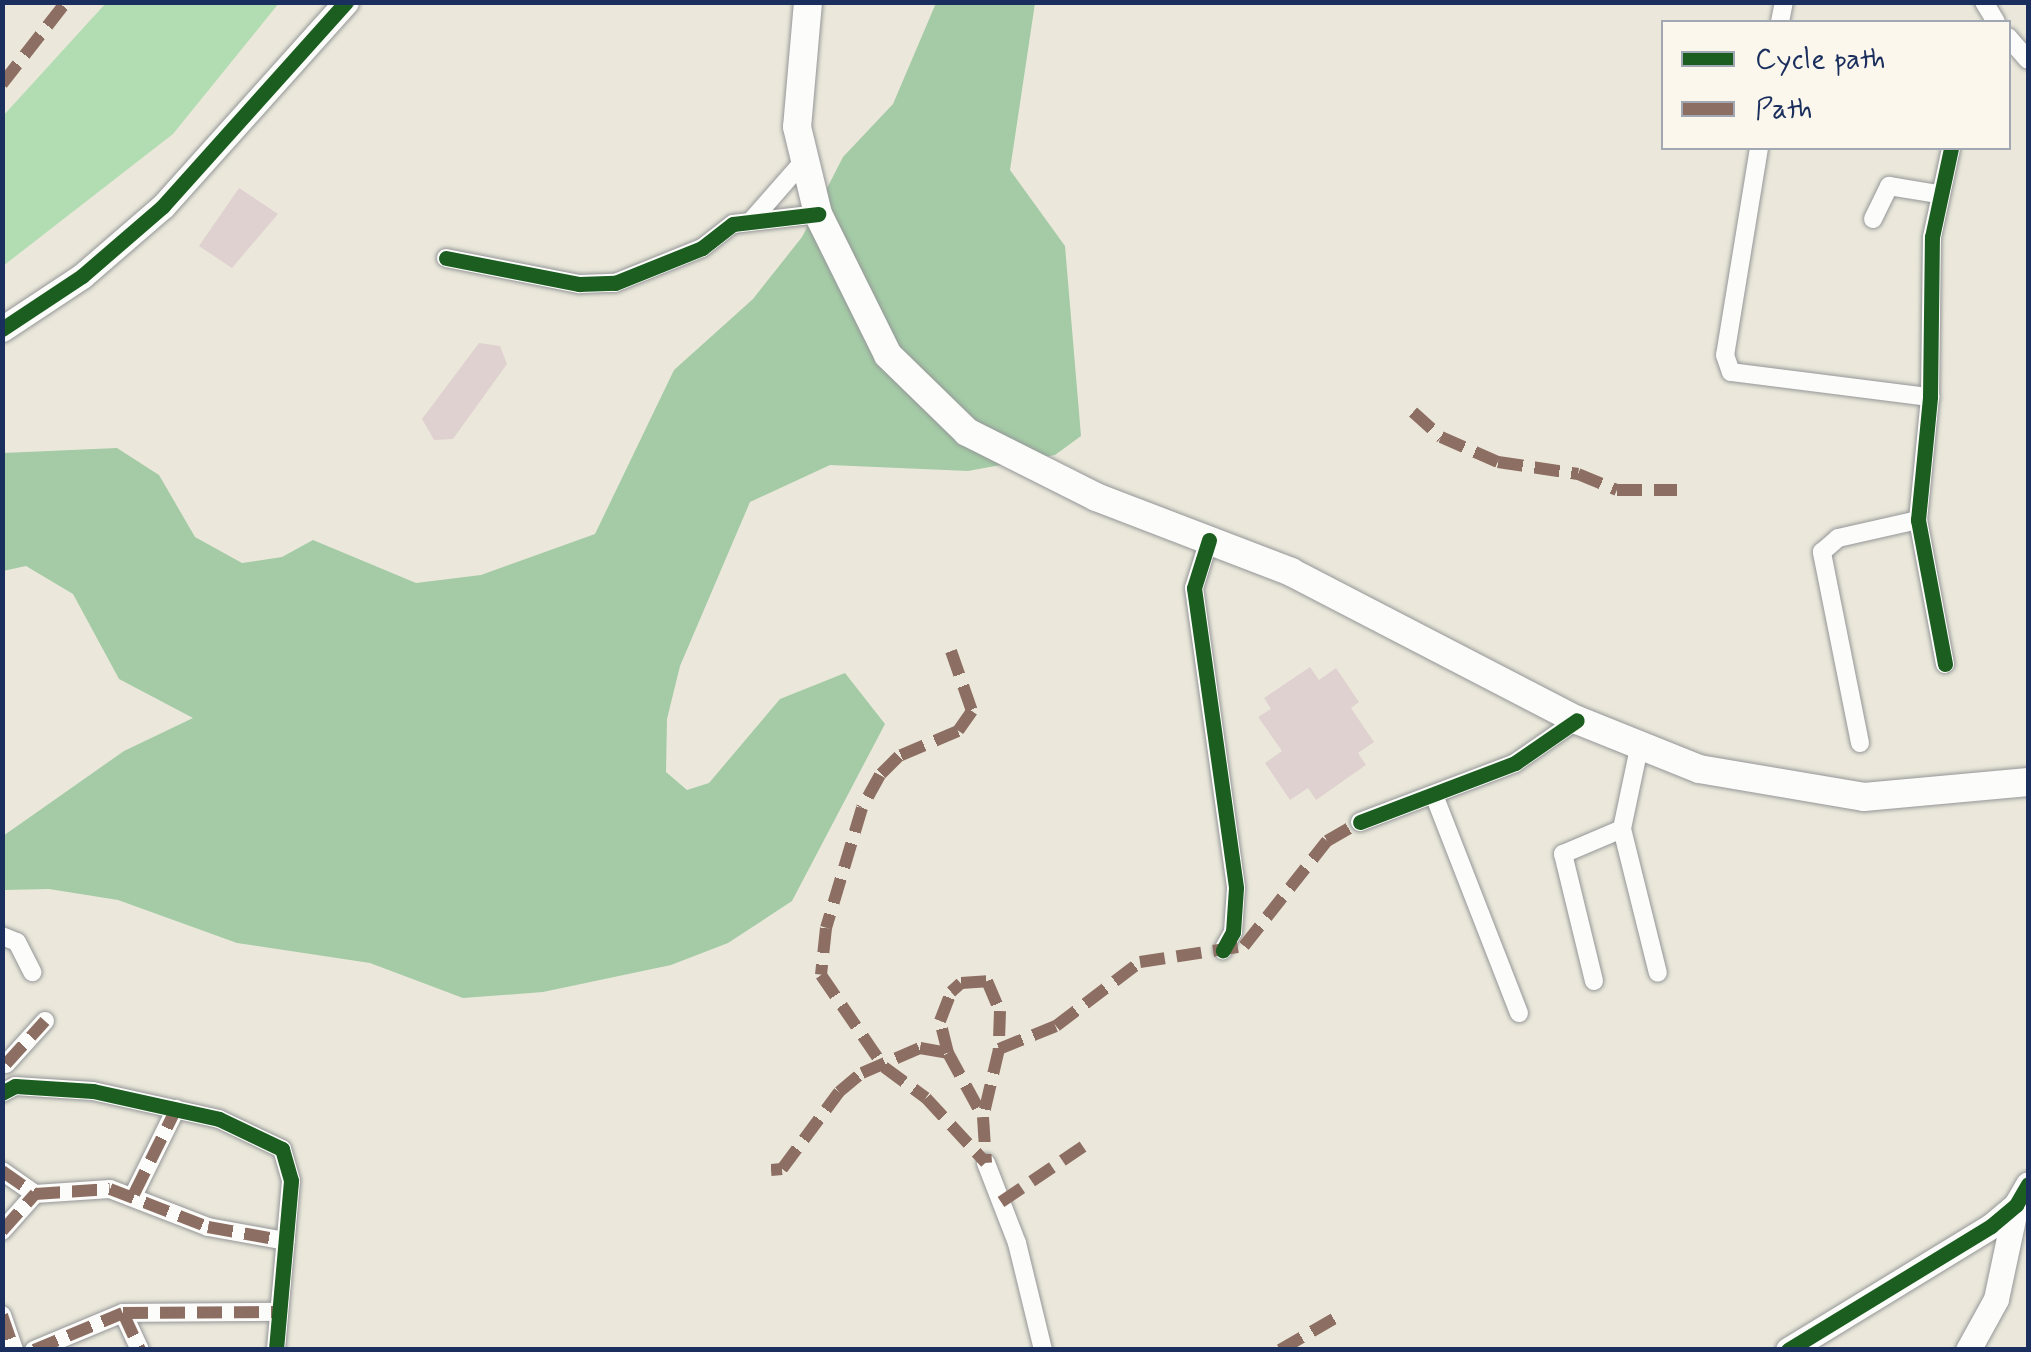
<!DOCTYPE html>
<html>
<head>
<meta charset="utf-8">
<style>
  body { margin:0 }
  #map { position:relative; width:2031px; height:1352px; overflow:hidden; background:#ebe8db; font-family:Mynerve,sans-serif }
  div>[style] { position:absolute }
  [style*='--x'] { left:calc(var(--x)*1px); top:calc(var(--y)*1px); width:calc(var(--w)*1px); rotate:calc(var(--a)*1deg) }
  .green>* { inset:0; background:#b2dcb2 }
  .forest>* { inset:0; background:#a4cba6 }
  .building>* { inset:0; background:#dfd1cf }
  .roads { filter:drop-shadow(0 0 2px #949697) drop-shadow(0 0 2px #949697) }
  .street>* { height:18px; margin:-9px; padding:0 9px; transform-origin:9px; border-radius:9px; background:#fcfcfa }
  .secondary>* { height:25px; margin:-12.5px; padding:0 12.5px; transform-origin:12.5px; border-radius:12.5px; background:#fcfcfa }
  .primary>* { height:28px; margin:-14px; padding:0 14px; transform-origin:14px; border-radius:14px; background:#fcfcfa }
  .quiet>* { height:12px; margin-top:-6px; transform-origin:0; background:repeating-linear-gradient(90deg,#8d6e63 0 25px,transparent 0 37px) }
  .cycleway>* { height:15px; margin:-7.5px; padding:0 7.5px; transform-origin:7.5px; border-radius:7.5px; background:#1b5e20 }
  span { translate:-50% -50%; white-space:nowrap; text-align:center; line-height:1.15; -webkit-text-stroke:10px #fbf7ec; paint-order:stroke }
  .frame { position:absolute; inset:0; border:5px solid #1b2f5e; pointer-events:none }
  .legend { position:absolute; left:1661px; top:20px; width:350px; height:130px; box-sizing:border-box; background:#fbf7ec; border:2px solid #a1a7b3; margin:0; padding:12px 18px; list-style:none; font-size:30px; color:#1b2f5e }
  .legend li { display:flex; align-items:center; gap:20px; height:50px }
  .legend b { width:50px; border:2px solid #a1a7b3 }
</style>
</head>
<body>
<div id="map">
  <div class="green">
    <div style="clip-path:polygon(106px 3px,279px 3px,173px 134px,3px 266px,3px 116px)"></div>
  </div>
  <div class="forest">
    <div style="clip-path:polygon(936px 3px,1035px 3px,1010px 170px,1065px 246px,1081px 436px,1055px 455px,968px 471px,830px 465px,750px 502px,680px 666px,667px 719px,666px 772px,687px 790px,709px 783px,780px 699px,845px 673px,885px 724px,792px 901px,728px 943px,671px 965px,543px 992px,463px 998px,370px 963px,237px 943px,118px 900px,49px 889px,3px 890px,3px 836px,124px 751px,193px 718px,119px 679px,73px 594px,26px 566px,3px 571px,3px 453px,117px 448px,159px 475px,195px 537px,242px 563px,282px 557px,313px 540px,416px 583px,481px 575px,595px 534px,674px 370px,753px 299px,802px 237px,843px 157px,893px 104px)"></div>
  </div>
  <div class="building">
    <div style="clip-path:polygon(239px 188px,278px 214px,232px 268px,199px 246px)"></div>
    <div style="clip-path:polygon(479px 343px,500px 346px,507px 364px,453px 439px,434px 440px,422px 419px)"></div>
    <div style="clip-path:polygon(1310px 667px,1319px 680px,1336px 668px,1359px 702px,1351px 708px,1374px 742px,1358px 753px,1366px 765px,1316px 800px,1308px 788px,1290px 800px,1265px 763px,1282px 751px,1258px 717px,1271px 709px,1264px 698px)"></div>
  </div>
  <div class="roads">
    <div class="street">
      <div style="--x:1984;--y:2;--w:23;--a:59"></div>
      <div style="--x:1780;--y:22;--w:20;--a:-79"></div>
      <div style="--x:2008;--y:37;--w:30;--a:49"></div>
      <div style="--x:1759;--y:148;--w:210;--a:99.3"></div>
      <div style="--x:1725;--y:355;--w:18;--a:71"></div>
      <div style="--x:1731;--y:372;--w:201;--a:7.2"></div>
      <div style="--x:1873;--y:219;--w:37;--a:-64"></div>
      <div style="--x:1889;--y:186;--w:50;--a:9.3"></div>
      <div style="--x:752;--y:220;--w:74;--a:-48.8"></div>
      <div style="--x:446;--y:258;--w:136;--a:11.1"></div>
      <div style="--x:579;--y:284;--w:36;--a:-2"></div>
      <div style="--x:615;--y:283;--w:94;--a:-21.9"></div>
      <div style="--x:702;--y:248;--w:39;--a:-38"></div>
      <div style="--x:733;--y:224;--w:86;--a:-6.7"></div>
      <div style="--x:1209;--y:540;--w:50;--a:107.4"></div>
      <div style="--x:1194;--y:588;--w:303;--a:82"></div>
      <div style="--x:1236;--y:888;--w:44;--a:93.9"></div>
      <div style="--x:1233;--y:932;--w:21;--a:119"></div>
      <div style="--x:1945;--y:664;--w:147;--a:-100.6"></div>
      <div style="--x:1918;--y:520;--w:124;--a:-84.4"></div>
      <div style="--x:1930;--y:397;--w:160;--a:-89.3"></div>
      <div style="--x:1932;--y:237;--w:91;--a:-77.9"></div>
      <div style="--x:1860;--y:743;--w:195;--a:-101.3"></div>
      <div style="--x:1822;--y:552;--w:21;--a:-41"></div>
      <div style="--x:1838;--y:538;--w:82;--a:-12.7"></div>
      <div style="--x:1639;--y:748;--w:83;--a:101.9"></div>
      <div style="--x:1622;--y:829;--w:148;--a:76"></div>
      <div style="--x:1434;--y:795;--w:234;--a:68.7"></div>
      <div style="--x:1360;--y:822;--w:166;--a:-20.8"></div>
      <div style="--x:1515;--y:763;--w:75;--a:-34.7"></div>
      <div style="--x:2;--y:936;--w:16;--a:22"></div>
      <div style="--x:17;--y:942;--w:34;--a:63"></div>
      <div style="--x:1594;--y:981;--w:131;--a:-103.7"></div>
      <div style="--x:1563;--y:854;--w:64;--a:-23"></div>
      <div style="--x:6;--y:1064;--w:58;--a:-47.8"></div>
      <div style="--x:2;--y:1093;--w:15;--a:-28"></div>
      <div style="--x:15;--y:1086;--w:78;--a:3.7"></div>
      <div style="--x:93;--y:1091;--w:129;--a:12.5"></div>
      <div style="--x:219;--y:1119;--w:70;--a:25.5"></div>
      <div style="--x:282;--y:1149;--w:33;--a:74"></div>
      <div style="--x:291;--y:1181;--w:170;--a:95.1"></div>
      <div style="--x:986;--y:1163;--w:86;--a:68.8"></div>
      <div style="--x:1017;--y:1243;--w:110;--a:76.3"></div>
      <div style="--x:2;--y:1171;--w:40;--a:34.9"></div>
      <div style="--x:134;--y:1194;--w:95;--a:-63.7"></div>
      <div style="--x:2;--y:1231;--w:50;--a:-48.3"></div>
      <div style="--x:35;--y:1194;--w:75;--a:-3.8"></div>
      <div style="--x:110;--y:1189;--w:105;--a:21.2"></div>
      <div style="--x:208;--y:1227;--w:79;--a:10.2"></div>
      <div style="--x:123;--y:1313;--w:155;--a:-0.4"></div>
      <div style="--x:2;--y:1315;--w:37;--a:71"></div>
      <div style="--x:34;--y:1350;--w:96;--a:-22.6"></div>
      <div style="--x:123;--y:1313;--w:41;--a:65.3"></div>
    </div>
    <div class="secondary">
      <div style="--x:2;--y:329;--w:96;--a:-33.5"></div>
      <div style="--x:82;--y:276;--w:107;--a:-40.8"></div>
      <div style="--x:163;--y:206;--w:274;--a:-48.1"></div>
      <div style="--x:1788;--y:1350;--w:238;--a:-31.4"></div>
      <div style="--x:1991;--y:1226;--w:33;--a:-40"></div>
      <div style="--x:2016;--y:1205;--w:24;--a:-60"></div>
      <div style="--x:1968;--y:1350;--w:58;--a:-61.2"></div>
      <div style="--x:1996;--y:1299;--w:96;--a:-78"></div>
    </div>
    <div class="primary">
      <div style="--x:808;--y:2;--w:125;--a:95"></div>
      <div style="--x:797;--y:127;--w:89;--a:76.4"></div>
      <div style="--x:818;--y:214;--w:157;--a:63.6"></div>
      <div style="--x:888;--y:355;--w:110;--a:44.3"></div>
      <div style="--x:967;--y:432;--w:144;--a:26.7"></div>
      <div style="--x:1096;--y:497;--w:209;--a:21"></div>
      <div style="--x:1291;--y:572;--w:322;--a:27.4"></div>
      <div style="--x:1577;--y:720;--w:131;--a:21.9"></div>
      <div style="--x:1699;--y:769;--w:167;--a:9.6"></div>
      <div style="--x:1864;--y:797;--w:165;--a:-5.2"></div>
    </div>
  </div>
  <div class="quiet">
    <div style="--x:2;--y:84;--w:104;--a:-52"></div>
    <div style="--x:1413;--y:412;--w:38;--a:42"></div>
    <div style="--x:1441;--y:437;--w:62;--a:23.7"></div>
    <div style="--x:1498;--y:462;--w:81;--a:8.5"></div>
    <div style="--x:1578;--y:474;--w:42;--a:22.3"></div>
    <div style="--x:1617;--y:490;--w:60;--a:0"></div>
    <div style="--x:951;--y:651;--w:64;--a:70.7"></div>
    <div style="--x:972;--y:711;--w:24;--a:125"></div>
    <div style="--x:958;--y:731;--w:64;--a:157"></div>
    <div style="--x:899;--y:756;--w:27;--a:135"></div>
    <div style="--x:880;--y:775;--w:38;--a:119"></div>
    <div style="--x:862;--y:808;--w:125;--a:106.7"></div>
    <div style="--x:826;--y:928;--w:47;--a:96.1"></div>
    <div style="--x:821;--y:975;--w:112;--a:55.6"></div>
    <div style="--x:884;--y:1067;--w:52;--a:36.4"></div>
    <div style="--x:926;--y:1098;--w:88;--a:47.3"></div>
    <div style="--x:999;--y:1049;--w:61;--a:-22"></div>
    <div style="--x:1056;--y:1026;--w:106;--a:-37.3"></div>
    <div style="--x:1140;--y:962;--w:105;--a:-8.7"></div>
    <div style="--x:1244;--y:946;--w:134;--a:-51.7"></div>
    <div style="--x:1327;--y:841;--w:38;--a:-30"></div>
    <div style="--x:948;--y:1053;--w:33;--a:-104"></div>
    <div style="--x:940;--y:1021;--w:31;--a:-69"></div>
    <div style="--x:951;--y:992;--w:13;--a:-42"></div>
    <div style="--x:961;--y:983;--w:26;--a:-4"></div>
    <div style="--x:987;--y:981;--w:33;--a:67"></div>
    <div style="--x:1000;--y:1011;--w:38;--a:92"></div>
    <div style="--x:999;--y:1049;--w:70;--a:103.2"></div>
    <div style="--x:983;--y:1117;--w:46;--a:86.3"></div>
    <div style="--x:6;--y:1064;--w:58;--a:-47.8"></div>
    <div style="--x:771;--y:1170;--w:11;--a:-5"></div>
    <div style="--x:782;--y:1169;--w:96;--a:-53.5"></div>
    <div style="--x:839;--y:1092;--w:30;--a:-40"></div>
    <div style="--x:862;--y:1073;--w:63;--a:-23.3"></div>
    <div style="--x:920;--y:1048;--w:28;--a:10"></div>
    <div style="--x:948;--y:1053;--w:73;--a:61.3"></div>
    <div style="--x:2;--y:1171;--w:40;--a:34.9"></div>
    <div style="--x:134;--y:1194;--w:95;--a:-63.7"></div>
    <div style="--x:1001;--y:1202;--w:100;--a:-34"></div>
    <div style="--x:2;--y:1231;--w:50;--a:-48.3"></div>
    <div style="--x:35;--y:1194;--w:75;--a:-3.8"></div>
    <div style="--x:110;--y:1189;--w:105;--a:21.2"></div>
    <div style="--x:208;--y:1227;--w:79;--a:10.2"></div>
    <div style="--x:123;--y:1313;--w:155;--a:-0.4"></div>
    <div style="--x:2;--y:1315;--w:37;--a:71"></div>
    <div style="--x:34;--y:1350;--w:96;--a:-22.6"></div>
    <div style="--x:123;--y:1313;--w:41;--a:65.3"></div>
    <div style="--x:1280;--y:1350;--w:72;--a:-30.1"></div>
  </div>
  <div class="cycleway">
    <div style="--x:446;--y:258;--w:136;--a:11.1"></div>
    <div style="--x:579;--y:284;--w:36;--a:-2"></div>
    <div style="--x:615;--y:283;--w:94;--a:-21.9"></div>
    <div style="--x:702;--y:248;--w:39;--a:-38"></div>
    <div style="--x:733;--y:224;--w:86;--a:-6.7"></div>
    <div style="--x:2;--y:329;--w:96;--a:-33.5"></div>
    <div style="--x:82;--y:276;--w:107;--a:-40.8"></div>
    <div style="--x:163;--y:206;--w:274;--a:-48.1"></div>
    <div style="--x:1209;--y:540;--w:50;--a:107.4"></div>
    <div style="--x:1194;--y:588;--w:303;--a:82"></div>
    <div style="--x:1236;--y:888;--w:44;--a:93.9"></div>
    <div style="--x:1233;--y:932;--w:21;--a:119"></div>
    <div style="--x:1945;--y:664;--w:147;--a:-100.6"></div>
    <div style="--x:1918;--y:520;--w:124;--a:-84.4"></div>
    <div style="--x:1930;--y:397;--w:160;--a:-89.3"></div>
    <div style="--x:1932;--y:237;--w:91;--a:-77.9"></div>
    <div style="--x:1360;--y:822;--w:166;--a:-20.8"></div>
    <div style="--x:1515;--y:763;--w:75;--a:-34.7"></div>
    <div style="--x:2;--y:1093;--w:15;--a:-28"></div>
    <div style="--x:15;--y:1086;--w:78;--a:3.7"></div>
    <div style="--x:93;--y:1091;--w:129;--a:12.5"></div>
    <div style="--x:219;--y:1119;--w:70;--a:25.5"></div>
    <div style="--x:282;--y:1149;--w:33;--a:74"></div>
    <div style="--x:291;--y:1181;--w:170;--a:95.1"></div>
    <div style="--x:1788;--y:1350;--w:238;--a:-31.4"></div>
    <div style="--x:1991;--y:1226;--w:33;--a:-40"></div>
    <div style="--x:2016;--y:1205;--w:24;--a:-60"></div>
  </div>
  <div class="frame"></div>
  <ul class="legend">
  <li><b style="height:12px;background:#1b5e20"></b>Cycle path</li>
  <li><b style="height:12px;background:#8d6e63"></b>Path</li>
  </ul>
</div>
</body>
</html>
